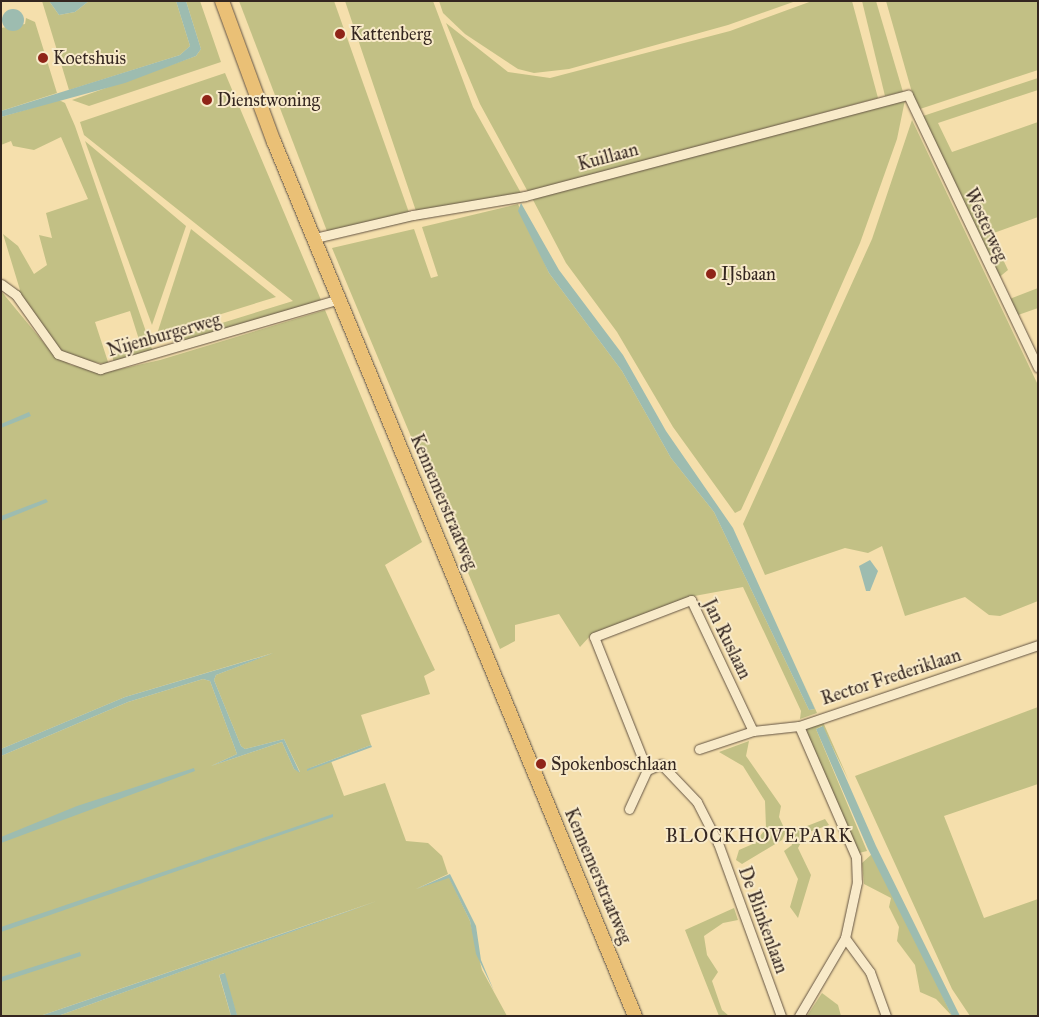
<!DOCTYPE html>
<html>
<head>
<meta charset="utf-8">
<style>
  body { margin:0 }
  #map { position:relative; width:1039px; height:1017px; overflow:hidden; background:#f5dfac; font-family:"IM FELL Great Primer",serif }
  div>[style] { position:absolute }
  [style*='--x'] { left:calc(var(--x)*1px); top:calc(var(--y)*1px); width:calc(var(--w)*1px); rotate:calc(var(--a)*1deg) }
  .green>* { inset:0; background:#c2c085 }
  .water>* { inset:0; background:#9dbcb0; transform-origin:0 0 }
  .round { border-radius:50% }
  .roads { filter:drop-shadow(0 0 1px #645443) drop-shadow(0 0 1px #645443) }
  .street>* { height:9px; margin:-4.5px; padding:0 4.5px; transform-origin:4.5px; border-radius:4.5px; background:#f8eac9 }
  .primary>* { height:14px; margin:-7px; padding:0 7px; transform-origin:7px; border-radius:7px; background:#eac076 }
  .dots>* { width:14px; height:14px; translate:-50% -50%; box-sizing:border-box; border:2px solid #f8eac9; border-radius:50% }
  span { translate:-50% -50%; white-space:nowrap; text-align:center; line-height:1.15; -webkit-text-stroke:4px #f8eac9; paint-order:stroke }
  .poi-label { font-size:18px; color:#342620 }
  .left { translate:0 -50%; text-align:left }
  .street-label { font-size:18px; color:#342620 }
  .neighbourhood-label { font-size:19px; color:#342620; letter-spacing:1px }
  .frame { position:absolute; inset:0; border:2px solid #342620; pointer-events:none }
</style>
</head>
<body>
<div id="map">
  <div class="green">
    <div style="clip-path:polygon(42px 1px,49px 1px,59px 15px,75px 12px,89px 1px,176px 1px,190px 46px,180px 55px,69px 90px)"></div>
    <div style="clip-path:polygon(186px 1px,200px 1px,221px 62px,89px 106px,72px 100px,196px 56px,201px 49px)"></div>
    <div style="clip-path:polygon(239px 1px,334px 1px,412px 221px,330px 239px)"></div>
    <div style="clip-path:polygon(345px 1px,433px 1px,473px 107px,521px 193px,419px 220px)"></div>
    <div style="clip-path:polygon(439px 1px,796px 1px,728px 25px,569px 69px,534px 73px,518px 69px,465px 34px,443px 13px)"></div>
    <div style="clip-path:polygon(812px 1px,852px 1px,878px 98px,528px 192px,480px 104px,446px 23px,508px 72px,550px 78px,730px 31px)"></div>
    <div style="clip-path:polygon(862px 1px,876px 1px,903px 92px,885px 96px)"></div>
    <div style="clip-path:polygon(886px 1px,1038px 1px,1038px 70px,917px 110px)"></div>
    <div style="clip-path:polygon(26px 18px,35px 22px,57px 93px,1px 111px,1px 28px,25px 24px)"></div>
    <div style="clip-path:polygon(225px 73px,321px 300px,177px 346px,170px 339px,293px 301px,84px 135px,80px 122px)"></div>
    <div style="clip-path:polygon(1038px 78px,1038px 90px,938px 123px,952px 152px,1038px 122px,1038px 217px,991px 234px,1008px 270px,997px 279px,920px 117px)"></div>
    <div style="clip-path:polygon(59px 100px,65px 103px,75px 126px,153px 352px,114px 363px,112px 355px,117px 346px,124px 352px,141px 346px,130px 311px,95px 322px,109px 365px,64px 356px,17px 292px,20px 290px,3px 234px,18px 246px,34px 274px,47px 265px,39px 235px,52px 238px,46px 213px,88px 199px,61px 137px,34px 150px,13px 146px,11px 141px,1px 145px,1px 117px)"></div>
    <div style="clip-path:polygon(905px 100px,897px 139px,860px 243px,770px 447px,741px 510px,735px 513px,673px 427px,617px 332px,566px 263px,532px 198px)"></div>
    <div style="clip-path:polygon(912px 120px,1038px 385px,1038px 601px,1000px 616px,989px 615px,965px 597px,905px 616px,882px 546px,868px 553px,845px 548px,765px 575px,743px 524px,872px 239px)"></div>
    <div style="clip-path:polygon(85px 141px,186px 226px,152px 325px,124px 249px)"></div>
    <div style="clip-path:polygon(518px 204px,549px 273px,622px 371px,671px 458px,714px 512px,809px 710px,815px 709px,801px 677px,817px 713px,800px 719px,801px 711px,743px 587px,689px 597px,591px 635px,580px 647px,559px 614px,515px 625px,515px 641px,500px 649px,332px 248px,414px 229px,431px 278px,438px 276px,422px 227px)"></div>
    <div style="clip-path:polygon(191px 229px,276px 297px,157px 334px)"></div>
    <div style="clip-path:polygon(1038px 288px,1038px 308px,1015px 316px,1007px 300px)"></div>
    <div style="clip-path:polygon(1px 291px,53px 354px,71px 365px,107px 372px,160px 360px,325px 310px,422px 542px,385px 565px,435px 670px,424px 676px,430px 694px,361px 715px,371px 745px,307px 769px,331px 761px,344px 796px,385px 783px,406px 841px,428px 843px,442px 856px,448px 874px,416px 889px,449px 877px,470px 921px,482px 970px,507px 1016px,237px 1016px,224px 973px,219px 975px,231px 1016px,58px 1016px,377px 901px,40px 1016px,1px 1016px,1px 756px,128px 702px,203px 679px,210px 681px,237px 754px,211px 766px,282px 742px,294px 769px,300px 772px,284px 739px,245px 749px,241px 746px,214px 680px,216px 675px,273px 653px,125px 697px,1px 749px)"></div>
    <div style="clip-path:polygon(1038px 707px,1038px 784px,944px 816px,984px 918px,1038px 899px,1038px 1016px,970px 1016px,952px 989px,855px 776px)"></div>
    <div style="clip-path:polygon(823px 722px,849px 781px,822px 726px,816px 729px,867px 851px,859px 853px,806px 734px,807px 728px)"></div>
    <div style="clip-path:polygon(749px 741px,746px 756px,781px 806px,779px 817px,786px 832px,782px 840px,742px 864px,736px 860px,739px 850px,755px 843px,766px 828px,765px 801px,743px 766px,719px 752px)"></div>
    <div style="clip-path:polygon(825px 819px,829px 825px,806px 833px,798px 848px,811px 875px,798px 918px,790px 907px,798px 879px,784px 851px,792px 845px,789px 833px)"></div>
    <div style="clip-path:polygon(872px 854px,891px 887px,952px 1016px,936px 999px,920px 992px,915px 965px,897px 941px,899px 927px,889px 907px,891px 898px,864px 884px,862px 863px)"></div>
    <div style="clip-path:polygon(734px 908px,738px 920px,723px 923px,704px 936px,707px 955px,718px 972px,712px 981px,722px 1010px,729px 1016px,719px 1016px,685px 930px)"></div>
    <div style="clip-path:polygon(822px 993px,838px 1005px,841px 1016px,807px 1016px)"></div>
  </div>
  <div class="water">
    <div style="clip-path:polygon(49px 1px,89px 1px,75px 12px,59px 15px)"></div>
    <div style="clip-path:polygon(176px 1px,186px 1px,201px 49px,196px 56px,125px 83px,1px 117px,1px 111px,180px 55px,190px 46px)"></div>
    <div class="round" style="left:2px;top:9px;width:22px;height:22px"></div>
    <div style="clip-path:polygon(521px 203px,559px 270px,623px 355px,666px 431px,733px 528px,815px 709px,809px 710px,714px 512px,671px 458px,622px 371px,549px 273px,518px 211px)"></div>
    <div style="clip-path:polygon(29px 412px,31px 416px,1px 428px,1px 424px)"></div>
    <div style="clip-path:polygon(46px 499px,48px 502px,1px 521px,1px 516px)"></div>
    <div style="clip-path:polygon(870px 560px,878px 571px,870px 591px,866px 591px,859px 566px)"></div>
    <div style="clip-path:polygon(274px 653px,216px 675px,214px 680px,241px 746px,245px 749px,284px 739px,300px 773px,294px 769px,282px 742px,211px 766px,237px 754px,210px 681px,203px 679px,128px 702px,1px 756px,1px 749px,125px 697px)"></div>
    <div style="clip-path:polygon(823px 726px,876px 846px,960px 1016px,952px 1016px,868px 849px,816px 729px)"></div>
    <div style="clip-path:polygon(371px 745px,372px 747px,307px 771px,307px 769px)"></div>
    <div style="clip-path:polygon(194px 768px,195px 771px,1px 843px,1px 837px,77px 806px)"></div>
    <div style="clip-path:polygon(333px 814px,333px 817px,1px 932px,1px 927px)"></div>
    <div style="clip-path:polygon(450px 874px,476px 926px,481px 960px,494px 991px,476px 954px,470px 921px,449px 878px,416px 889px)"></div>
    <div style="clip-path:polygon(378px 901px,58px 1016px,40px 1016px)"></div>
    <div style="clip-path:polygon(80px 952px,81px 956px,1px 982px,1px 977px)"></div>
    <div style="left:225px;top:973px;width:45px;height:6px;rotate:74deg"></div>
  </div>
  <div class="roads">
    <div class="street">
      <div style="--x:315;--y:238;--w:101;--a:-13.2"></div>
      <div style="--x:413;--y:215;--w:114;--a:-9.6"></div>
      <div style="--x:525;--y:196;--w:396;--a:-14.8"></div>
      <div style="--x:908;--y:95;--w:302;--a:64.5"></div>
      <div style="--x:1;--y:284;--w:19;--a:36"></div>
      <div style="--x:16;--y:295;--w:72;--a:54.6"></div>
      <div style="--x:58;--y:354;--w:45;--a:19.7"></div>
      <div style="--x:100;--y:369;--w:249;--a:-16.3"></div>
      <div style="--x:799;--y:726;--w:143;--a:66.5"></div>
      <div style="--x:856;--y:857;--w:25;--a:88"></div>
      <div style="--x:857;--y:882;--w:57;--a:102.1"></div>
      <div style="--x:845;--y:938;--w:91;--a:120.5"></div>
      <div style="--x:699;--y:749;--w:57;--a:-18.4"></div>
      <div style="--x:753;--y:731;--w:46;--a:-6.2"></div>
      <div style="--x:799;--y:726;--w:252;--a:-18.7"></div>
      <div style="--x:647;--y:770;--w:143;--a:-111.7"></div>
      <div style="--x:594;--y:637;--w:104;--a:-20.9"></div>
      <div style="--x:691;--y:600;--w:145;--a:64.7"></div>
      <div style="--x:629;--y:809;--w:43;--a:-65.2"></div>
      <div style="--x:647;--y:770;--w:15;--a:-23"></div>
      <div style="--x:661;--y:764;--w:52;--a:46.5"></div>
      <div style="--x:697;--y:802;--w:46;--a:62.9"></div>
      <div style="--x:718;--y:843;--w:184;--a:70"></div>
      <div style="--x:845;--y:938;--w:42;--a:53.7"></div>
      <div style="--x:870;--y:972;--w:47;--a:70"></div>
    </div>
    <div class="primary">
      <div style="--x:222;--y:1;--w:150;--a:69.8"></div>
      <div style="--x:274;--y:142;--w:946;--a:67.56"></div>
    </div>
  </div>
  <div class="dots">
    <div style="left:340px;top:34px;background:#8f2418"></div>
    <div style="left:43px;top:58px;background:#8f2418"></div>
    <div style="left:207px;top:100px;background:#8f2418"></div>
    <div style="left:711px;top:274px;background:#8f2418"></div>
    <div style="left:541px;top:764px;background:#8f2418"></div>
  </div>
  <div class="poi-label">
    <span class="left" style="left:350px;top:34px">Kattenberg</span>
    <span class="left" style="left:53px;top:58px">Koetshuis</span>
    <span class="left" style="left:217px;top:100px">Dienstwoning</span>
    <span class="left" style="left:721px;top:274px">IJsbaan</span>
    <span class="left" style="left:551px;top:764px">Spokenboschlaan</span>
  </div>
  <div class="street-label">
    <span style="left:608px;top:157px;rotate:-15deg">Kuillaan</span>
    <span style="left:986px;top:225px;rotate:65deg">Westerweg</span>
    <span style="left:164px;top:335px;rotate:-16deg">Nijenburgerweg</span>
    <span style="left:444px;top:502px;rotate:67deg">Kennemerstraatweg</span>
    <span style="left:727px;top:639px;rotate:64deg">Jan Ruslaan</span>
    <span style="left:891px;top:677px;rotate:-18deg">Rector Frederiklaan</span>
    <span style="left:598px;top:876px;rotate:67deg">Kennemerstraatweg</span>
    <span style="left:763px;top:920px;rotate:70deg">De Blinkenlaan</span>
  </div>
  <div class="neighbourhood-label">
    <span style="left:759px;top:836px">BLOCKHOVEPARK</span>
  </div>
  <div class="frame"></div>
</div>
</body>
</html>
